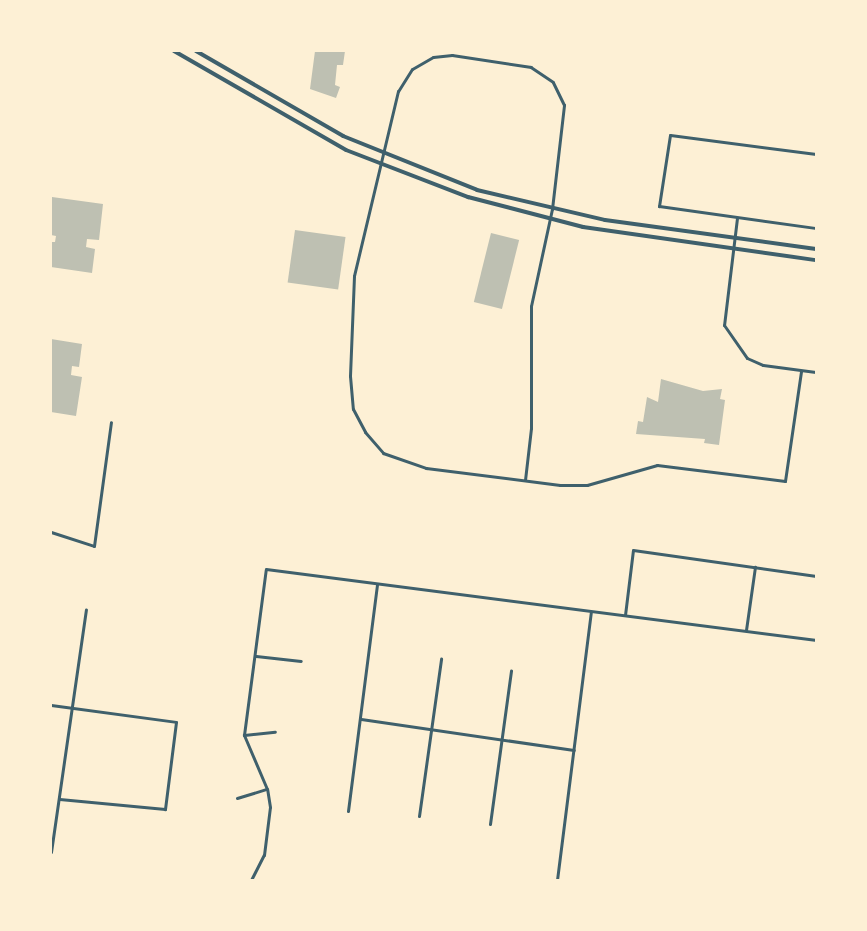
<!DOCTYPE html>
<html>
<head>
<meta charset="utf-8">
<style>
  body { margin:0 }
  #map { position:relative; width:867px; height:931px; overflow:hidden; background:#fdf0d5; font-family:"DejaVu Sans",sans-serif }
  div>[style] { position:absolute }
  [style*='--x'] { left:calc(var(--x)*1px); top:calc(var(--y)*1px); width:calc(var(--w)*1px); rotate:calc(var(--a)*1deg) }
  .building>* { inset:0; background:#bec0b2; transform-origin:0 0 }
  .minor>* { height:3px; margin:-1.5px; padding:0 1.5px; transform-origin:1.5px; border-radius:1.5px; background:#3f606c }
  .tertiary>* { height:4px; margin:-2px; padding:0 2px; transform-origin:2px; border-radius:2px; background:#3f606c }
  span { translate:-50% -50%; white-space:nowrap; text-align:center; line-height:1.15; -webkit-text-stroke:6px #fdf0d5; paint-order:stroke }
  .frame { position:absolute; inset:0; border:52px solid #fdf0d5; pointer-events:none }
</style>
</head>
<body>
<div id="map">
  <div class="building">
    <div style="clip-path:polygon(315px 51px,345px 51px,343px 65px,337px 65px,335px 85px,340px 87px,336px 98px,310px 89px)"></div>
    <div style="clip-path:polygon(52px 197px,103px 204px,99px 240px,87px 239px,86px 247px,95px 249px,92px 273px,51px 267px,51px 242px,55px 242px,56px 236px,51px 235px)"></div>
    <div style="left:295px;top:230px;width:51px;height:53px;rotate:8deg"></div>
    <div style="left:491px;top:233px;width:29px;height:71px;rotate:14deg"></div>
    <div style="clip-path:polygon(51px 339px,82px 344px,79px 367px,72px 366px,71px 375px,82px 377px,76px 416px,51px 412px)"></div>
    <div style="clip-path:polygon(661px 379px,703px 391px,722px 389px,720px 399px,725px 400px,719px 445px,704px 443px,705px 439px,636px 434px,638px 421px,643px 422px,647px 397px,658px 402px)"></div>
  </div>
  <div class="minor">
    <div style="--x:816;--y:154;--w:147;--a:-172.6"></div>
    <div style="--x:670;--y:135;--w:72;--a:98.8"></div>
    <div style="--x:659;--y:206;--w:159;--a:8"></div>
    <div style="--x:737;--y:218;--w:108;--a:96.9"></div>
    <div style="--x:724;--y:325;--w:40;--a:55.1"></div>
    <div style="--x:747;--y:358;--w:17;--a:24"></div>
    <div style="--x:763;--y:365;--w:53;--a:7.5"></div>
    <div style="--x:525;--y:480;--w:52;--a:-83.4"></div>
    <div style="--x:531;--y:428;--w:122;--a:-90"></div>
    <div style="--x:531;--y:306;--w:99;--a:-77.8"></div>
    <div style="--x:552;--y:209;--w:105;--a:-83.4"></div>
    <div style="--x:564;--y:105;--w:25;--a:-116"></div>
    <div style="--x:553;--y:82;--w:27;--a:-146"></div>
    <div style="--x:531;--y:67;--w:80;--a:-171.4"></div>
    <div style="--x:452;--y:55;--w:19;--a:174"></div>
    <div style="--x:433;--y:57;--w:24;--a:150"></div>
    <div style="--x:412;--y:69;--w:26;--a:122"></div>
    <div style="--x:398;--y:91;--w:190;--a:103.4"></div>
    <div style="--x:354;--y:276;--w:100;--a:92.3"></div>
    <div style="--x:350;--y:376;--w:33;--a:85"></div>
    <div style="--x:353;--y:409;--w:26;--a:62"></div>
    <div style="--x:365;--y:432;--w:28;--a:49"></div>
    <div style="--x:383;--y:453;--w:46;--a:19.2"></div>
    <div style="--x:426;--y:468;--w:135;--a:7.2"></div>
    <div style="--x:560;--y:485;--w:27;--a:0"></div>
    <div style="--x:587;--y:485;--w:73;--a:-15.9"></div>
    <div style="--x:657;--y:465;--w:129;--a:7.1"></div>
    <div style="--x:785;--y:481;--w:111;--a:-81.7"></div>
    <div style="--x:51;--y:532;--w:45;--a:18"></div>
    <div style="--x:94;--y:546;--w:125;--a:-82.2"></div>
    <div style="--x:625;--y:615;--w:65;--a:-83"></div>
    <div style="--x:633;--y:550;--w:185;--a:8.1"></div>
    <div style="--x:746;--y:630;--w:64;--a:-81.9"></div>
    <div style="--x:256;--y:656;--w:45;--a:6.3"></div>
    <div style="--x:51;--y:705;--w:126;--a:7.7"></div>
    <div style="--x:176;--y:722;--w:88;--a:97.2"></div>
    <div style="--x:165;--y:809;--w:106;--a:-174.6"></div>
    <div style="--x:361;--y:719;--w:215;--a:8.3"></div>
    <div style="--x:244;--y:735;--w:31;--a:-6"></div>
    <div style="--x:237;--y:798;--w:31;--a:-17"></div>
    <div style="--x:348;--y:811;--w:228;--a:-82.7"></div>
    <div style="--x:419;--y:816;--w:159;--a:-82"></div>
    <div style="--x:490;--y:824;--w:155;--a:-82.2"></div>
    <div style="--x:51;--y:852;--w:245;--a:-81.8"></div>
    <div style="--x:251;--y:880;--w:28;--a:-63"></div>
    <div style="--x:264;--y:855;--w:48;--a:-82.9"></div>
    <div style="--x:270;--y:807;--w:18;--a:-99"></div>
    <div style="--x:267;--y:789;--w:59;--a:-113.1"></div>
    <div style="--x:244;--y:735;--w:167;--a:-82.5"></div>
    <div style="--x:266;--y:569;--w:555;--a:7.36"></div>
    <div style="--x:348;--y:880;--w:10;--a:0"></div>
    <div style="--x:557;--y:880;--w:270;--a:-82.8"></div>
  </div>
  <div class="tertiary">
    <div style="--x:174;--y:51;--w:198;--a:29.9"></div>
    <div style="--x:346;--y:150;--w:131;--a:21.1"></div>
    <div style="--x:468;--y:197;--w:119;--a:14.6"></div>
    <div style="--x:583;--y:227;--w:235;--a:8.1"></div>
    <div style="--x:196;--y:51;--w:170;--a:30"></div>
    <div style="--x:343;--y:136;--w:144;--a:21.9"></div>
    <div style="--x:477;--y:190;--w:131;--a:13.2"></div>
    <div style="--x:605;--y:220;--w:213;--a:7.8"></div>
  </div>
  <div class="frame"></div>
</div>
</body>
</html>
